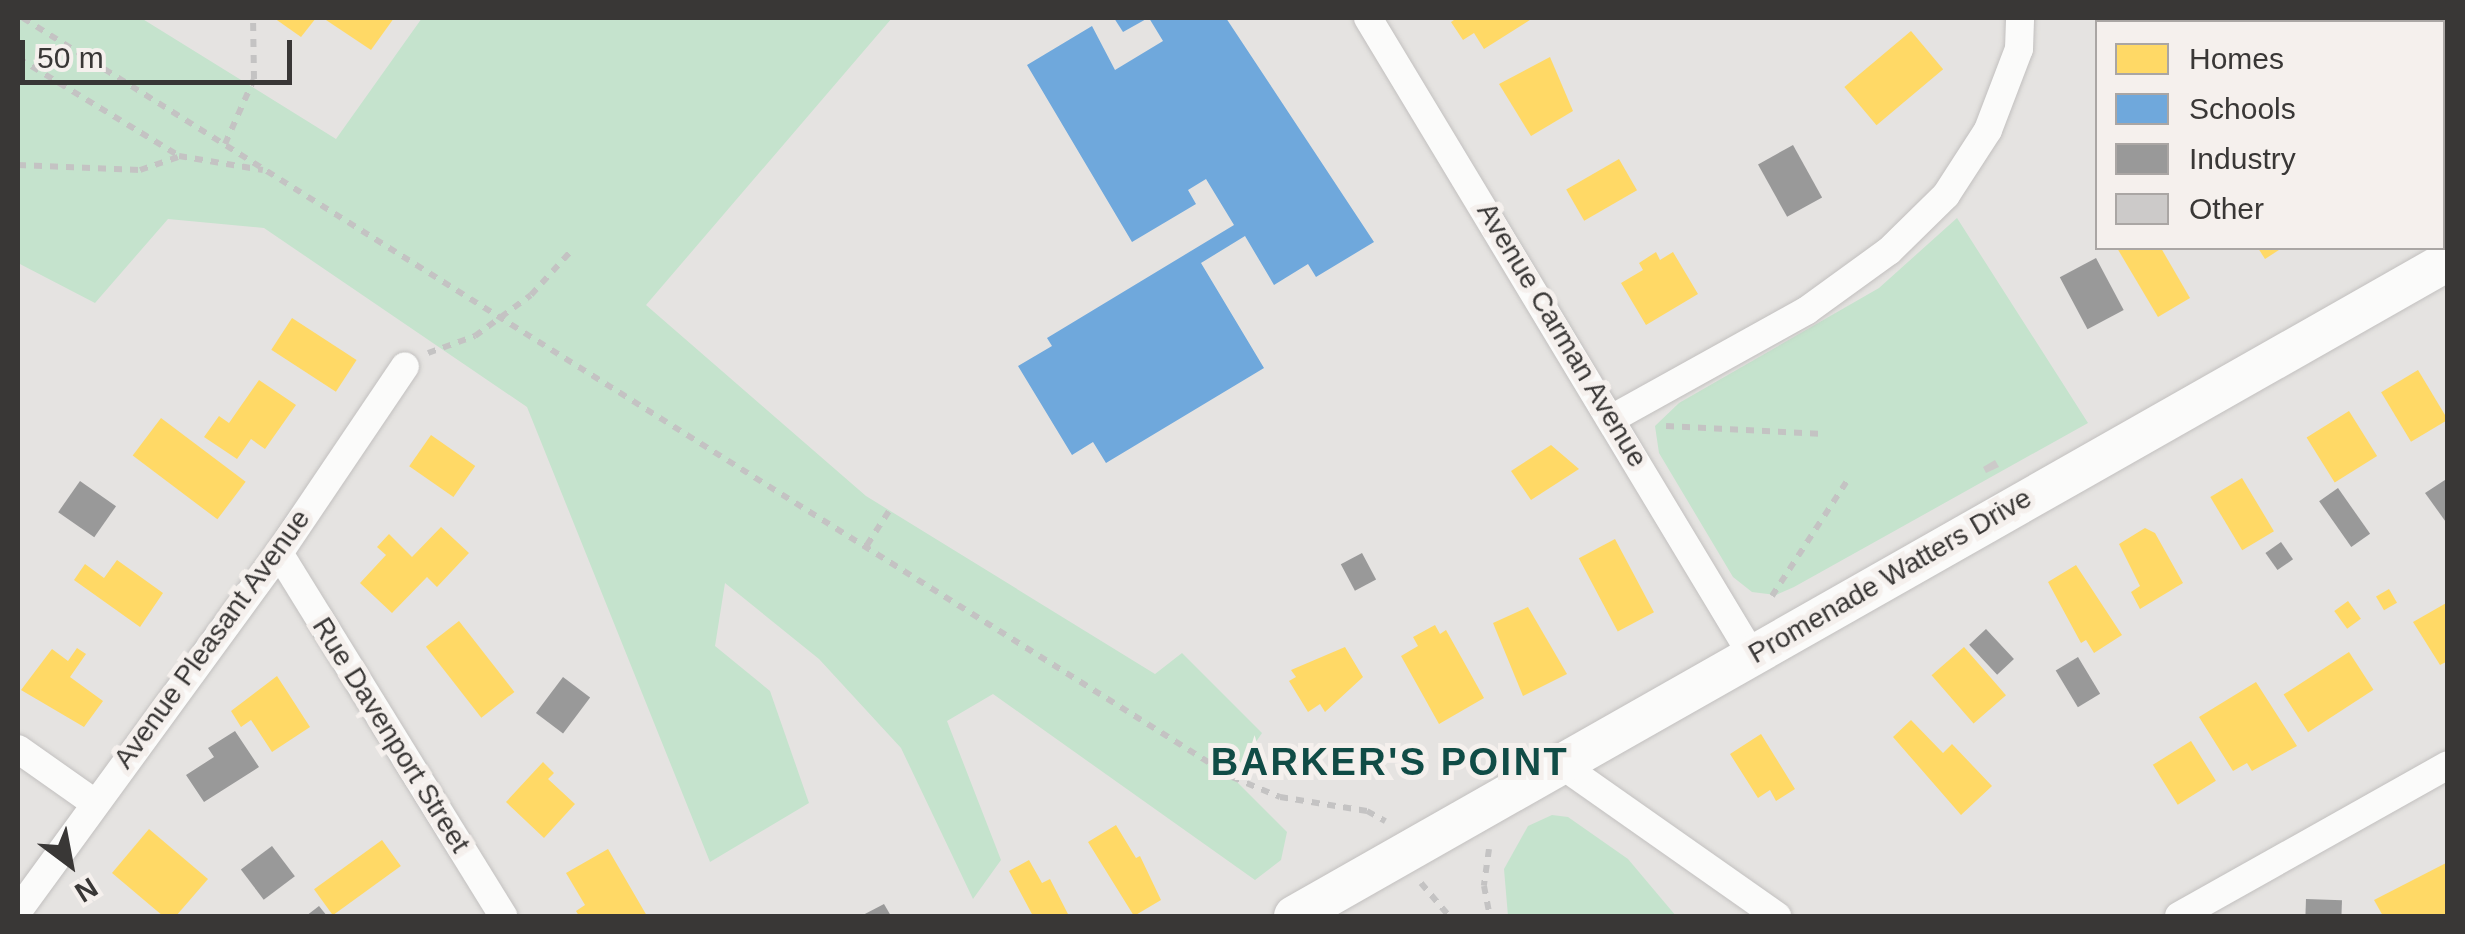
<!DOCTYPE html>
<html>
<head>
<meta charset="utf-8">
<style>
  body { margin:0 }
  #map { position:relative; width:2465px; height:934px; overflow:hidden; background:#e5e3e1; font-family:Arial,sans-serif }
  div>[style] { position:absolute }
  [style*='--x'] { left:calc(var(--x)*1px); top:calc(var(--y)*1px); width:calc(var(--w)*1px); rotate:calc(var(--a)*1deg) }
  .green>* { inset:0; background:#c5e3cd }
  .homes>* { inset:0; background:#ffd966; transform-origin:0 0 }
  .schools>* { inset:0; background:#6fa8dc }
  .industry>* { inset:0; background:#999; transform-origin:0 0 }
  .building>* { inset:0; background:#cccac9 }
  .path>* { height:6px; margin-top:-3px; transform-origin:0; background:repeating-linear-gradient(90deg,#c4c3c3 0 8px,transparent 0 16px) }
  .roads { filter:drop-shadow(0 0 2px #c2c0bf) drop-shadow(0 0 2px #c2c0bf) }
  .street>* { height:28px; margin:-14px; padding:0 14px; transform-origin:14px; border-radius:14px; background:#fbfbfa }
  .secondary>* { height:40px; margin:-20px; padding:0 20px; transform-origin:20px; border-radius:20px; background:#fbfbfa }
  span { translate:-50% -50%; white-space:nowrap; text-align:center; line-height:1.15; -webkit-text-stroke:10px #f5f0ed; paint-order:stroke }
  .street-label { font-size:28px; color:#393736 }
  .district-label { font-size:38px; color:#104c46; font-weight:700; letter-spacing:2.5px }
  .frame { position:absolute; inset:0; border:20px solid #393736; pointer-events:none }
  .legend { position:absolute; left:2095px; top:20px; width:350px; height:230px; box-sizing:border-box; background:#f5f0ed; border:2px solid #aaa6a4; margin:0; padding:12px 18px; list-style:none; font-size:30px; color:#393736 }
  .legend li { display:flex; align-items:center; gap:20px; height:50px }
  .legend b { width:50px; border:2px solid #aaa6a4 }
  .north { position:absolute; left:20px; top:814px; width:100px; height:100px; -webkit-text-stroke:8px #f5f0ed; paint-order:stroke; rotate:148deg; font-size:28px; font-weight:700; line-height:40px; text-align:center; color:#393736 }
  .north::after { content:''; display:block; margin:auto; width:35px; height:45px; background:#393736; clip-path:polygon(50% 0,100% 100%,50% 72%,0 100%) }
  .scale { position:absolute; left:20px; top:40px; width:272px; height:45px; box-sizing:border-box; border:5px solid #393736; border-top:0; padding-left:12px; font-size:30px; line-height:35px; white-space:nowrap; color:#393736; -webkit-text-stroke:8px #f5f0ed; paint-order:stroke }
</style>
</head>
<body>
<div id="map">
  <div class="green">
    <div style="clip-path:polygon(18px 18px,141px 18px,336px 139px,422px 18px,892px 18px,646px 305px,866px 496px,1155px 674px,1182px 653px,1262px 733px,1232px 777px,1287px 832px,1281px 860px,1255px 880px,993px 694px,947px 721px,1001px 860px,973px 899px,901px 748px,819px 659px,725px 583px,715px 646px,770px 691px,809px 803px,710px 862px,527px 407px,264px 228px,168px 219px,95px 303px,18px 263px)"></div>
    <div style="clip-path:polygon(1957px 218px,2088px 423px,1794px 587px,1776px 595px,1752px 592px,1733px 577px,1659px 453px,1655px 426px,1679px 403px,1879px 288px)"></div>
    <div style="clip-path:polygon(1552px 815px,1568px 817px,1628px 859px,1676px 916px,1508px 916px,1504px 869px,1528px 826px)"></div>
  </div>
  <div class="homes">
    <div style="clip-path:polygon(274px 18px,316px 18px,301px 37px)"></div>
    <div style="clip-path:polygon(323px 18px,394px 18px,371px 50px)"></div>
    <div style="clip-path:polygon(1457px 18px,1533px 18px,1484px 49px,1474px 33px,1463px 40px,1451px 22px)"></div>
    <div style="left:2133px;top:18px;width:42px;height:5px"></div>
    <div style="left:1911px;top:31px;width:50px;height:87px;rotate:50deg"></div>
    <div style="clip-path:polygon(1550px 57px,1573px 111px,1531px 136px,1499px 84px)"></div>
    <div style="clip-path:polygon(2442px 70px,2448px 78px,2442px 127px)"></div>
    <div style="left:1619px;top:159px;width:36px;height:61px;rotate:60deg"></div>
    <div style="clip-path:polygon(2117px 248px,2161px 248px,2190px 298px,2158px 317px)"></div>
    <div style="clip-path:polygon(2258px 248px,2282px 248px,2265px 259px)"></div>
    <div style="clip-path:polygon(1656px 252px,1660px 260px,1673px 252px,1698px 294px,1646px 325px,1621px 283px,1643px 270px,1639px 263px)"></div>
    <div style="left:292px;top:318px;width:77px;height:38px;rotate:33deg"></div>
    <div style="left:2418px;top:370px;width:58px;height:43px;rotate:59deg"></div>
    <div style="clip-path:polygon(259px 380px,296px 405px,265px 449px,251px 439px,237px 459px,204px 437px,219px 416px,229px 423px)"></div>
    <div style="left:2349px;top:411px;width:53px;height:50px;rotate:58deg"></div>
    <div style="left:161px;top:418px;width:106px;height:47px;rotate:37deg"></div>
    <div style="left:431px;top:435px;width:54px;height:38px;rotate:35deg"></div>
    <div style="clip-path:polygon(1551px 445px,1579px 469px,1531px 500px,1511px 471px)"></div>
    <div style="left:2242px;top:478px;width:62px;height:37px;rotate:59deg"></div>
    <div style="clip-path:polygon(441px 527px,469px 553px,437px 587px,427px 577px,392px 613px,360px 583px,386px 555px,377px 547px,389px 534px,412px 557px)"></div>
    <div style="clip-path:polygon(2145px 528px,2155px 533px,2183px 583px,2140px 609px,2131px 592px,2140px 586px,2119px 544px)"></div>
    <div style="left:1615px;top:539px;width:83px;height:41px;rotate:62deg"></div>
    <div style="clip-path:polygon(117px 560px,163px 593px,140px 627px,74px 580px,85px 564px,104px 578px)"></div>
    <div style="clip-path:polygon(2076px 565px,2122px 635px,2094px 653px,2086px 640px,2081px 643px,2048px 582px)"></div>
    <div style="left:2389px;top:589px;width:16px;height:15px;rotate:60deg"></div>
    <div style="left:2348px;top:601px;width:22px;height:17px;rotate:54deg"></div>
    <div style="clip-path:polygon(2448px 602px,2448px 661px,2440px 665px,2413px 622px)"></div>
    <div style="clip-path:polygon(1528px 607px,1567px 674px,1523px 696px,1493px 623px)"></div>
    <div style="left:459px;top:621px;width:90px;height:42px;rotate:52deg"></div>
    <div style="clip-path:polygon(1435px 625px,1440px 634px,1446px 630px,1484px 698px,1439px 724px,1401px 656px,1418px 646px,1413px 637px)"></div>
    <div style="clip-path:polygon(1345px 647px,1363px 677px,1325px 712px,1320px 704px,1308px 712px,1289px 681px,1296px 677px,1291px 670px)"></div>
    <div style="left:1964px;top:647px;width:64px;height:43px;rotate:49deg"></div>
    <div style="clip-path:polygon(77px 648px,86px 654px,70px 677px,103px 701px,84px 727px,21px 690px,52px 649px,68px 661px)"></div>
    <div style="left:2349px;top:652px;width:45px;height:78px;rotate:57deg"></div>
    <div style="clip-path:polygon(277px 676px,310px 727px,272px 752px,251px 720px,241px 727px,231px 711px)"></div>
    <div style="clip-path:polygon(2256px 682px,2297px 746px,2252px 771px,2247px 763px,2233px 771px,2199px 717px)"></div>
    <div style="clip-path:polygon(1911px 720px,1943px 753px,1952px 744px,1992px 786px,1961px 815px,1893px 737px)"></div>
    <div style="clip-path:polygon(1761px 734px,1795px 789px,1776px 801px,1770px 790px,1758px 798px,1730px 754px)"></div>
    <div style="left:2191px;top:741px;width:47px;height:45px;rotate:58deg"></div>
    <div style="clip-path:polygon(543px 762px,554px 773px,548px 779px,575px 804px,544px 838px,506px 802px)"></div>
    <div style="clip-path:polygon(1116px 825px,1136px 858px,1140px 856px,1161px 900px,1134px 916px,1088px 842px)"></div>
    <div style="clip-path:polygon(149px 829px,208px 879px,176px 916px,163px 916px,112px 873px)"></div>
    <div style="left:382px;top:840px;width:32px;height:84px;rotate:54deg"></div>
    <div style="clip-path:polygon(608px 849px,647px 916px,579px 916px,576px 911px,585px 905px,566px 873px)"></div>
    <div style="clip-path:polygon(1029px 860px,1042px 883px,1050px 879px,1069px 916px,1033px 916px,1009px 871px)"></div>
    <div style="clip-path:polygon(2448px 862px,2448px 916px,2383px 916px,2374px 900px)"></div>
  </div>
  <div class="schools">
    <div style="clip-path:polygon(1114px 18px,1148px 18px,1123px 32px)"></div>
    <div style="clip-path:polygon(1149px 18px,1226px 18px,1374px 242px,1316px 277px,1308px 264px,1274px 285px,1245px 236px,1201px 263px,1264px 368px,1106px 463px,1093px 442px,1072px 455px,1018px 366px,1052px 346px,1047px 338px,1234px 225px,1206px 179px,1188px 190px,1196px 204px,1132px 242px,1027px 65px,1092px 26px,1115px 70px,1163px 41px)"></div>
  </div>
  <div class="industry">
    <div style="left:1793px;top:145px;width:60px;height:40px;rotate:61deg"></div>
    <div style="left:2096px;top:258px;width:59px;height:41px;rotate:62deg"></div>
    <div style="clip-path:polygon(2448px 478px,2448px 525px,2425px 493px)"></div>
    <div style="left:80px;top:481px;width:44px;height:38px;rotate:35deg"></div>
    <div style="left:2338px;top:488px;width:56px;height:23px;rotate:55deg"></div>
    <div style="left:2281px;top:542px;width:21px;height:19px;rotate:55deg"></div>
    <div style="left:1362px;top:553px;width:30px;height:24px;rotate:62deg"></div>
    <div style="left:1986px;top:629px;width:41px;height:23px;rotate:47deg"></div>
    <div style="left:2078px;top:657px;width:43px;height:26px;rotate:59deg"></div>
    <div style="left:563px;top:677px;width:34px;height:45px;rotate:37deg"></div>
    <div style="clip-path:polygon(235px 731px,259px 767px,204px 802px,186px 775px,214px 757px,208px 748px)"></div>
    <div style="left:272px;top:846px;width:38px;height:39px;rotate:53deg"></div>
    <div style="left:2306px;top:899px;width:36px;height:17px;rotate:2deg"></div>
    <div style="clip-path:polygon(884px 904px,891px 916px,861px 916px)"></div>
    <div style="clip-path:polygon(319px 906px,327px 916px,306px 916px)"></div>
  </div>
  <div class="building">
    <div style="clip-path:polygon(1995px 460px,1999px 467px,1986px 473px,1983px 467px)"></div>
  </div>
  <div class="path">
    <div style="--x:23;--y:18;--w:1428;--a:32.12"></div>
    <div style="--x:1232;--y:777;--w:52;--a:22.6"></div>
    <div style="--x:1280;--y:797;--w:88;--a:9.1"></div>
    <div style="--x:1367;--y:811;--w:21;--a:29"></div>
    <div style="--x:18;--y:58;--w:188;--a:31.3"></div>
    <div style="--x:179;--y:156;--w:85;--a:9.5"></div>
    <div style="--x:225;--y:144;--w:71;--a:-66"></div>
    <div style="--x:254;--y:79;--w:61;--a:-90.9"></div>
    <div style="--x:18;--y:165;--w:122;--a:2.3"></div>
    <div style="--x:140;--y:170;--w:40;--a:-18.9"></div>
    <div style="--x:428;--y:353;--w:50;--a:-19.9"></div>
    <div style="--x:475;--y:336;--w:69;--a:-36.2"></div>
    <div style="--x:531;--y:295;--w:61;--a:-47.7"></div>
    <div style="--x:1666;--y:426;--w:158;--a:2.9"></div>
    <div style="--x:867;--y:545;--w:40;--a:-57.1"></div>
    <div style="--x:1772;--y:596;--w:141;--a:-56.9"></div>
    <div style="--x:1489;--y:849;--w:37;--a:98"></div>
    <div style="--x:1484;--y:886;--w:31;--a:79"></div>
    <div style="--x:1421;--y:883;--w:43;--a:49.7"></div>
  </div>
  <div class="roads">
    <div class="street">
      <div style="--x:1368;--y:18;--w:744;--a:58.92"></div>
      <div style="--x:1613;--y:418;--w:221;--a:-29"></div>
      <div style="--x:1806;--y:311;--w:102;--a:-35.9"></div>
      <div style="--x:1889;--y:251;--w:80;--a:-44.5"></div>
      <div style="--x:1946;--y:195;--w:77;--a:-57.1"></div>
      <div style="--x:1988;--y:130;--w:87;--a:-69.1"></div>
      <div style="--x:2019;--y:49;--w:31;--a:-88"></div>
      <div style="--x:279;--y:553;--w:427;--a:58.3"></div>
      <div style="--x:18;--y:749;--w:92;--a:35.2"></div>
      <div style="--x:1562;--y:765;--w:263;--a:35.1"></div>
      <div style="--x:18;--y:911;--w:443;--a:-53.9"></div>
      <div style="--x:279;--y:553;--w:225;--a:-56"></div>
      <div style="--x:2179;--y:916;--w:308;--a:-29.3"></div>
    </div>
    <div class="secondary">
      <div style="--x:1294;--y:916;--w:1327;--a:-29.58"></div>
    </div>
  </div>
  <div class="street-label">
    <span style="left:1562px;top:335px;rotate:59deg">Avenue Carman Avenue</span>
    <span style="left:1890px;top:576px;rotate:-30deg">Promenade Watters Drive</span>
    <span style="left:212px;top:639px;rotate:-54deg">Avenue Pleasant Avenue</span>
    <span style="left:391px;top:735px;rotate:58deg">Rue Davenport Street</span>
  </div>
  <div class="district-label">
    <span style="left:1390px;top:763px">BARKER'S POINT</span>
  </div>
  <div class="frame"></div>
  <ul class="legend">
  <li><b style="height:28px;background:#ffd966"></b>Homes</li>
  <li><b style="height:28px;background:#6fa8dc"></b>Schools</li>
  <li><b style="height:28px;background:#999"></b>Industry</li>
  <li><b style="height:28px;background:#cccac9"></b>Other</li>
  </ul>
  <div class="north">N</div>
  <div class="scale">50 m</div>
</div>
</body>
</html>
